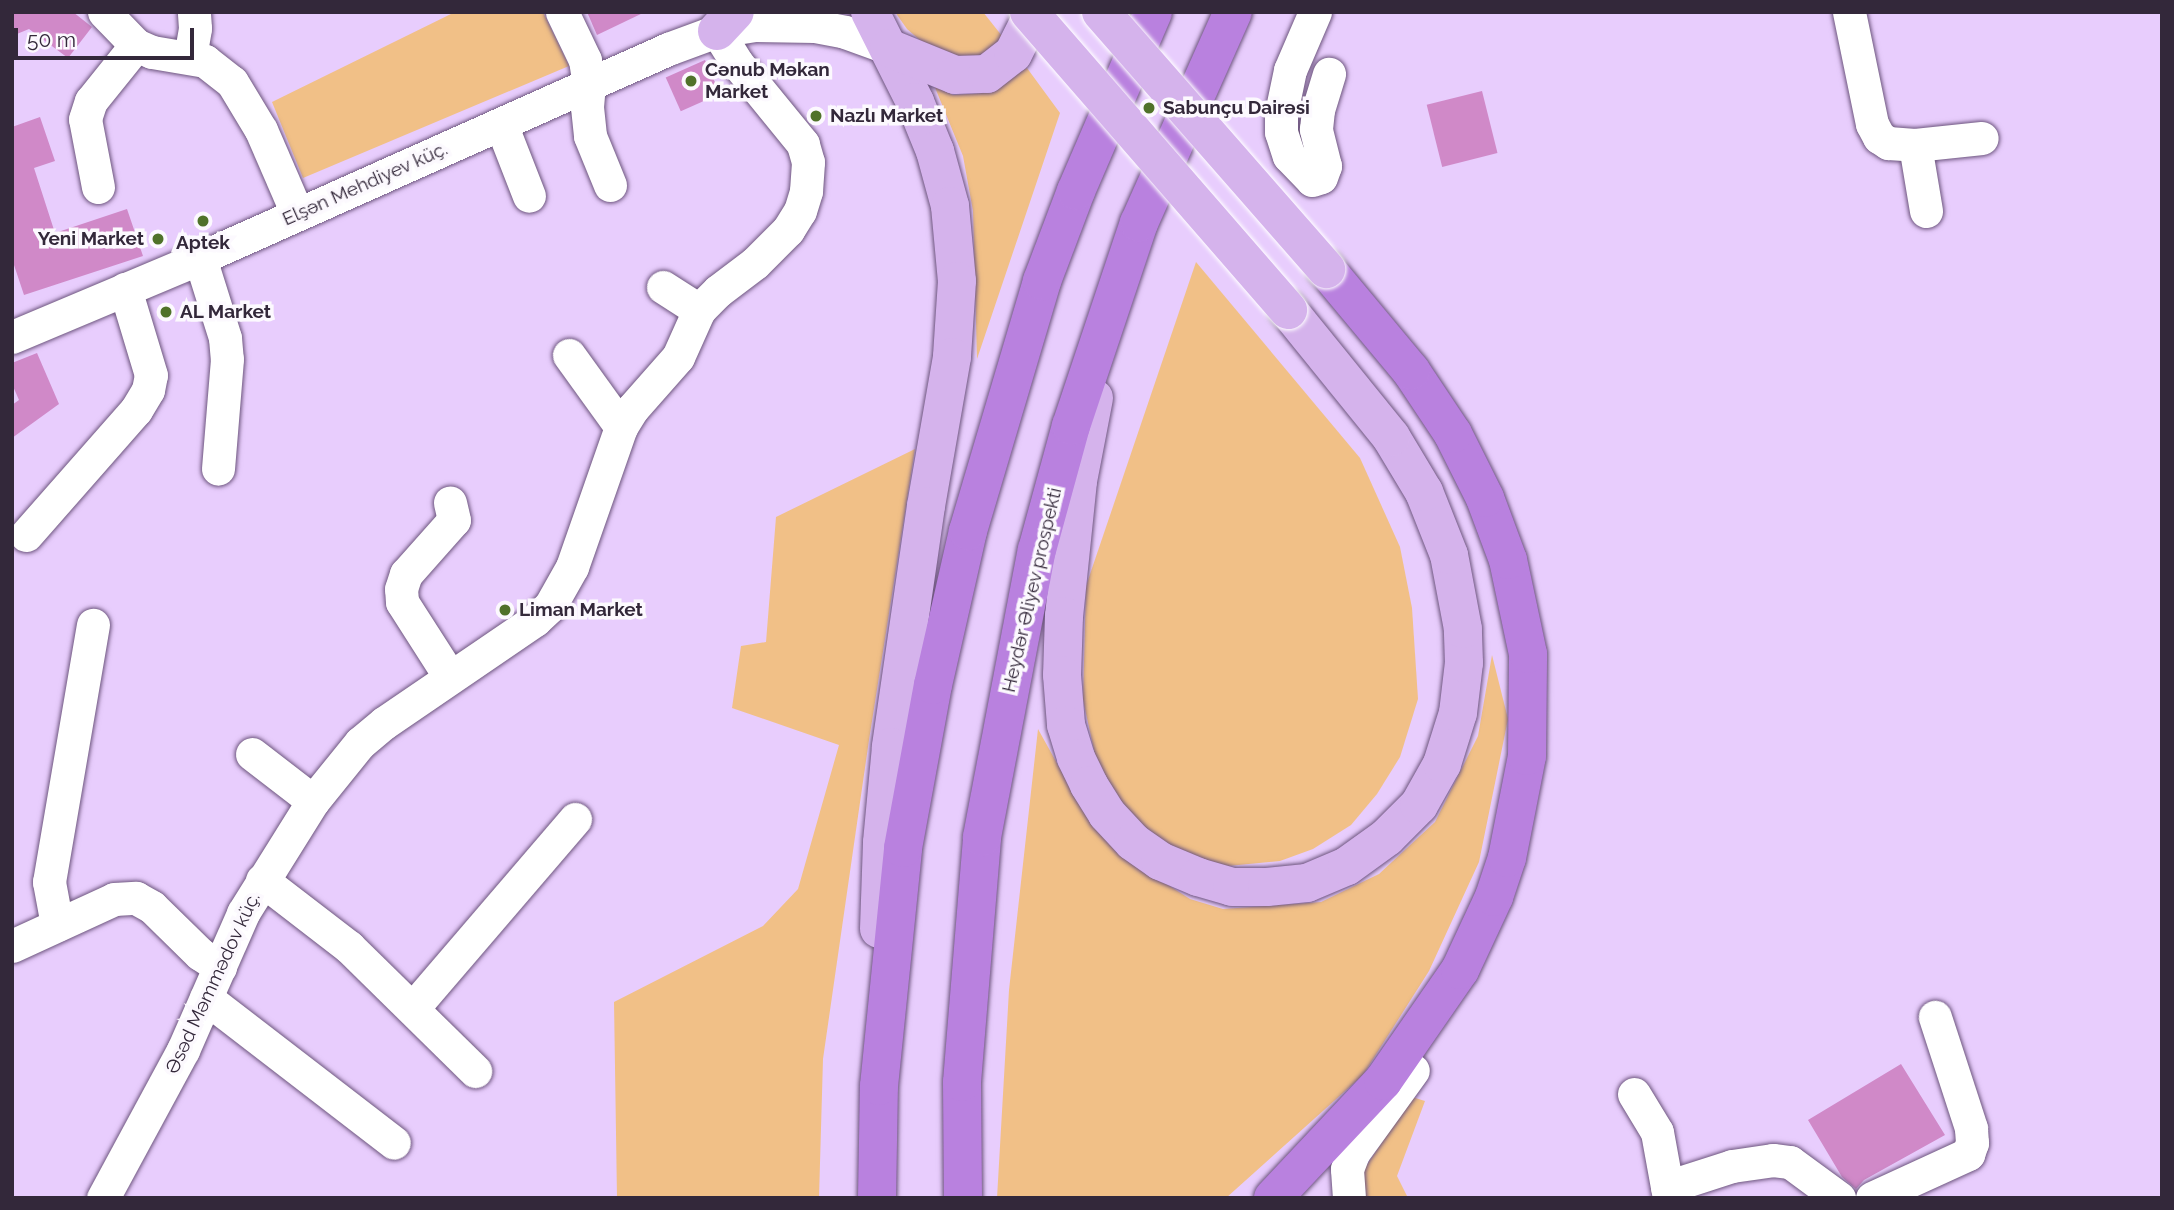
<!DOCTYPE html>
<html>
<head>
<meta charset="utf-8">
<style>
  body { margin:0 }
  #map { position:relative; width:2174px; height:1210px; overflow:hidden; background:#e8cdfd; font-family:Raleway,sans-serif }
  div>[style] { position:absolute }
  [style*='--x'] { left:calc(var(--x)*1px); top:calc(var(--y)*1px); width:calc(var(--w)*1px); rotate:calc(var(--a)*1deg) }
  .green>* { inset:0; background:#f1c087 }
  .building>* { inset:0; background:#d089c8; transform-origin:0 0 }
  .roads { filter:drop-shadow(0 0 2px #6d557e) drop-shadow(0 0 2px #6d557e) }
  .minor>* { height:33px; margin:-16.5px; padding:0 16.5px; transform-origin:16.5px; border-radius:16.5px; background:#fff }
  .major>* { height:38px; margin:-19px; padding:0 19px; transform-origin:19px; border-radius:19px; background:#d5b3ec }
  .highway>* { height:38px; margin:-19px; padding:0 19px; transform-origin:19px; border-radius:19px; background:#b981df }
  .bridges { filter:drop-shadow(0 0 2px #fff) drop-shadow(0 0 2px #fff) }
  .major-bridge>* { height:38px; margin:-19px; padding:0 19px; transform-origin:19px; border-radius:19px; background:#d5b3ec }
  .dots>* { width:19px; height:19px; translate:-50% -50%; box-sizing:border-box; border:4px solid #fcf9fe; border-radius:50% }
  span { translate:-50% -50%; white-space:nowrap; text-align:center; line-height:1.15; -webkit-text-stroke:7px #fcf9fe; paint-order:stroke }
  .poi-label { font-size:19px; color:#33283a; font-weight:700 }
  .left { translate:0 -50%; text-align:left }
  .right { translate:-100% -50%; text-align:right }
  .street-label { font-size:19px; color:#33283a }
  .frame { position:absolute; inset:0; border:14px solid #33283a; pointer-events:none }
  .scale { position:absolute; left:14px; top:28px; width:180px; height:32px; box-sizing:border-box; border:4px solid #33283a; border-top:0; padding-left:9px; font-size:21px; line-height:24px; white-space:nowrap; color:#33283a; -webkit-text-stroke:5px #fcf9fe; paint-order:stroke }
</style>
</head>
<body>
<div id="map">
  <div class="green">
    <div style="clip-path:polygon(455px 12px,543px 12px,569px 66px,303px 178px,272px 102px)"></div>
    <div style="clip-path:polygon(895px 12px,983px 12px,1006px 41px,990px 52px,973px 57px,954px 57px,929px 48px,907px 29px)"></div>
    <div style="clip-path:polygon(1027px 68px,1060px 113px,977px 359px,973px 211px,963px 156px,934px 85px,953px 95px,983px 93px)"></div>
    <div style="clip-path:polygon(1196px 262px,1360px 458px,1400px 547px,1412px 608px,1418px 699px,1400px 757px,1377px 794px,1351px 825px,1313px 849px,1280px 861px,1228px 866px,1179px 853px,1127px 813px,1096px 759px,1083px 700px,1086px 586px)"></div>
    <div style="clip-path:polygon(915px 449px,869px 740px,823px 1059px,819px 1198px,617px 1198px,614px 1002px,763px 926px,798px 889px,839px 745px,732px 708px,741px 646px,766px 642px,776px 517px)"></div>
    <div style="clip-path:polygon(1492px 655px,1508px 719px,1479px 862px,1429px 971px,1363px 1075px,1226px 1198px,997px 1198px,1009px 990px,1038px 729px,1073px 792px,1115px 851px,1190px 899px,1223px 909px,1321px 902px,1379px 874px,1435px 822px,1478px 736px)"></div>
    <div style="clip-path:polygon(1412px 1097px,1425px 1101px,1397px 1176px,1408px 1198px,1363px 1198px,1361px 1174px)"></div>
  </div>
  <div class="building">
    <div style="clip-path:polygon(12px 12px,73px 12px,92px 27px,68px 58px,29px 29px,12px 36px)"></div>
    <div style="clip-path:polygon(587px 12px,645px 12px,597px 35px)"></div>
    <div style="left:705px;top:60px;width:37px;height:43px;rotate:66deg"></div>
    <div style="left:1482px;top:91px;width:64px;height:57px;rotate:76deg"></div>
    <div style="clip-path:polygon(40px 117px,55px 161px,34px 168px,55px 233px,127px 209px,143px 256px,24px 295px,12px 259px,12px 127px)"></div>
    <div style="clip-path:polygon(37px 353px,59px 404px,12px 438px,12px 405px,19px 400px,12px 384px,12px 363px)"></div>
    <div style="clip-path:polygon(1901px 1064px,1945px 1135px,1864px 1180px,1856px 1189px,1842px 1177px,1808px 1120px)"></div>
  </div>
  <div class="roads">
    <div class="minor">
      <div style="--x:104;--y:12;--w:46;--a:45.9"></div>
      <div style="--x:136;--y:45;--w:17;--a:24"></div>
      <div style="--x:152;--y:52;--w:54;--a:9.6"></div>
      <div style="--x:205;--y:61;--w:34;--a:38"></div>
      <div style="--x:232;--y:82;--w:56;--a:58.9"></div>
      <div style="--x:261;--y:130;--w:90;--a:66.6"></div>
      <div style="--x:562;--y:12;--w:53;--a:64.4"></div>
      <div style="--x:585;--y:60;--w:24;--a:81"></div>
      <div style="--x:589;--y:84;--w:23;--a:95"></div>
      <div style="--x:587;--y:107;--w:29;--a:84"></div>
      <div style="--x:590;--y:136;--w:53;--a:67.8"></div>
      <div style="--x:1315;--y:12;--w:63;--a:113.3"></div>
      <div style="--x:1290;--y:70;--w:44;--a:101.8"></div>
      <div style="--x:1281;--y:113;--w:19;--a:90"></div>
      <div style="--x:1281;--y:132;--w:25;--a:72"></div>
      <div style="--x:1289;--y:156;--w:33;--a:46"></div>
      <div style="--x:1312;--y:180;--w:9;--a:-18"></div>
      <div style="--x:1321;--y:177;--w:12;--a:-70"></div>
      <div style="--x:1325;--y:166;--w:38;--a:-104"></div>
      <div style="--x:1316;--y:129;--w:19;--a:-84"></div>
      <div style="--x:1318;--y:110;--w:38;--a:-73"></div>
      <div style="--x:1849;--y:12;--w:114;--a:78.4"></div>
      <div style="--x:1872;--y:124;--w:15;--a:62"></div>
      <div style="--x:1879;--y:137;--w:11;--a:34"></div>
      <div style="--x:1888;--y:143;--w:27;--a:4"></div>
      <div style="--x:1915;--y:145;--w:67;--a:-6"></div>
      <div style="--x:190;--y:57;--w:29;--a:-80"></div>
      <div style="--x:195;--y:28;--w:16;--a:-94"></div>
      <div style="--x:501;--y:124;--w:77;--a:68.7"></div>
      <div style="--x:1915;--y:145;--w:67;--a:80.5"></div>
      <div style="--x:98;--y:187;--w:69;--a:-100.8"></div>
      <div style="--x:85;--y:119;--w:19;--a:-72"></div>
      <div style="--x:91;--y:101;--w:72;--a:-51.2"></div>
      <div style="--x:200;--y:258;--w:84;--a:72.6"></div>
      <div style="--x:225;--y:338;--w:21;--a:85"></div>
      <div style="--x:227;--y:359;--w:110;--a:94.7"></div>
      <div style="--x:663;--y:287;--w:43;--a:32.6"></div>
      <div style="--x:12;--y:337;--w:204;--a:-22.8"></div>
      <div style="--x:200;--y:258;--w:513;--a:-24.06"></div>
      <div style="--x:668;--y:49;--w:52;--a:-20.2"></div>
      <div style="--x:717;--y:31;--w:37;--a:-9"></div>
      <div style="--x:754;--y:25;--w:61;--a:0.9"></div>
      <div style="--x:815;--y:26;--w:31;--a:11"></div>
      <div style="--x:845;--y:32;--w:47;--a:20"></div>
      <div style="--x:569;--y:355;--w:89;--a:54.2"></div>
      <div style="--x:26;--y:535;--w:167;--a:-48.7"></div>
      <div style="--x:136;--y:410;--w:23;--a:-59"></div>
      <div style="--x:148;--y:390;--w:15;--a:-79"></div>
      <div style="--x:151;--y:375;--w:90;--a:-106.8"></div>
      <div style="--x:450;--y:677;--w:89;--a:-122.6"></div>
      <div style="--x:402;--y:602;--w:13;--a:-94"></div>
      <div style="--x:401;--y:589;--w:16;--a:-72"></div>
      <div style="--x:406;--y:574;--w:72;--a:-48.4"></div>
      <div style="--x:454;--y:520;--w:18;--a:-103"></div>
      <div style="--x:252;--y:754;--w:77;--a:37.6"></div>
      <div style="--x:262;--y:880;--w:110;--a:37.6"></div>
      <div style="--x:349;--y:947;--w:177;--a:44.5"></div>
      <div style="--x:57;--y:925;--w:44;--a:-100.5"></div>
      <div style="--x:49;--y:882;--w:261;--a:-80.3"></div>
      <div style="--x:12;--y:946;--w:112;--a:-24.7"></div>
      <div style="--x:114;--y:899;--w:22;--a:-3"></div>
      <div style="--x:136;--y:898;--w:18;--a:29"></div>
      <div style="--x:152;--y:907;--w:67;--a:44.4"></div>
      <div style="--x:200;--y:954;--w:24;--a:33"></div>
      <div style="--x:206;--y:998;--w:237;--a:37.6"></div>
      <div style="--x:413;--y:1008;--w:249;--a:-49.4"></div>
      <div style="--x:1634;--y:1094;--w:44;--a:58.8"></div>
      <div style="--x:1657;--y:1132;--w:67;--a:79.7"></div>
      <div style="--x:1667;--y:1187;--w:68;--a:-17.9"></div>
      <div style="--x:1732;--y:1166;--w:41;--a:-8.3"></div>
      <div style="--x:1773;--y:1160;--w:17;--a:7"></div>
      <div style="--x:1790;--y:1162;--w:61;--a:36.3"></div>
      <div style="--x:103;--y:1198;--w:168;--a:-61.6"></div>
      <div style="--x:183;--y:1050;--w:150;--a:-66.3"></div>
      <div style="--x:243;--y:913;--w:132;--a:-58"></div>
      <div style="--x:313;--y:801;--w:75;--a:-51"></div>
      <div style="--x:360;--y:743;--w:31;--a:-40"></div>
      <div style="--x:384;--y:723;--w:183;--a:-34.3"></div>
      <div style="--x:535;--y:620;--w:21;--a:-43"></div>
      <div style="--x:550;--y:606;--w:45;--a:-60.6"></div>
      <div style="--x:572;--y:567;--w:148;--a:-70.7"></div>
      <div style="--x:621;--y:427;--w:22;--a:-58"></div>
      <div style="--x:633;--y:408;--w:68;--a:-48.6"></div>
      <div style="--x:678;--y:357;--w:51;--a:-65.9"></div>
      <div style="--x:699;--y:310;--w:27;--a:-45"></div>
      <div style="--x:718;--y:291;--w:46;--a:-37.1"></div>
      <div style="--x:755;--y:263;--w:47;--a:-45"></div>
      <div style="--x:788;--y:230;--w:22;--a:-58"></div>
      <div style="--x:800;--y:211;--w:21;--a:-73"></div>
      <div style="--x:806;--y:191;--w:29;--a:-86"></div>
      <div style="--x:808;--y:162;--w:19;--a:-106"></div>
      <div style="--x:803;--y:144;--w:104;--a:-129.2"></div>
      <div style="--x:737;--y:63;--w:38;--a:-122"></div>
      <div style="--x:1349;--y:1198;--w:29;--a:-94"></div>
      <div style="--x:1347;--y:1169;--w:17;--a:-69"></div>
      <div style="--x:1353;--y:1153;--w:102;--a:-54.1"></div>
      <div style="--x:1872;--y:1198;--w:106;--a:-24.6"></div>
      <div style="--x:1968;--y:1154;--w:12;--a:-70"></div>
      <div style="--x:1972;--y:1143;--w:15;--a:-94"></div>
      <div style="--x:1971;--y:1128;--w:117;--a:-108"></div>
    </div>
    <div class="major">
      <div style="--x:870;--y:12;--w:101;--a:63.4"></div>
      <div style="--x:915;--y:102;--w:53;--a:67.8"></div>
      <div style="--x:935;--y:151;--w:57;--a:74.7"></div>
      <div style="--x:950;--y:206;--w:75;--a:84.7"></div>
      <div style="--x:957;--y:281;--w:76;--a:93.8"></div>
      <div style="--x:952;--y:357;--w:151;--a:99.9"></div>
      <div style="--x:926;--y:506;--w:244;--a:98.3"></div>
      <div style="--x:891;--y:747;--w:96;--a:95.4"></div>
      <div style="--x:882;--y:843;--w:86;--a:92"></div>
      <div style="--x:717;--y:31;--w:26;--a:-47"></div>
      <div style="--x:889;--y:48;--w:71;--a:22.2"></div>
      <div style="--x:955;--y:75;--w:32;--a:-2"></div>
      <div style="--x:987;--y:74;--w:33;--a:-38"></div>
      <div style="--x:1013;--y:54;--w:47;--a:-63.4"></div>
      <div style="--x:1094;--y:398;--w:85;--a:100.9"></div>
      <div style="--x:1078;--y:481;--w:136;--a:95.9"></div>
      <div style="--x:1064;--y:616;--w:59;--a:91.9"></div>
      <div style="--x:1062;--y:675;--w:50;--a:85.4"></div>
      <div style="--x:1066;--y:725;--w:34;--a:73"></div>
      <div style="--x:1076;--y:758;--w:30;--a:64"></div>
      <div style="--x:1089;--y:785;--w:34;--a:58"></div>
      <div style="--x:1107;--y:814;--w:38;--a:47"></div>
      <div style="--x:1133;--y:842;--w:33;--a:35"></div>
      <div style="--x:1160;--y:861;--w:41;--a:22.8"></div>
      <div style="--x:1198;--y:877;--w:35;--a:16"></div>
      <div style="--x:1232;--y:887;--w:35;--a:0"></div>
      <div style="--x:1267;--y:887;--w:40;--a:-5.7"></div>
      <div style="--x:1307;--y:883;--w:43;--a:-23"></div>
      <div style="--x:1347;--y:866;--w:49;--a:-35.9"></div>
      <div style="--x:1387;--y:837;--w:45;--a:-45"></div>
      <div style="--x:1419;--y:805;--w:47;--a:-60.7"></div>
      <div style="--x:1442;--y:764;--w:53;--a:-72.6"></div>
      <div style="--x:1458;--y:713;--w:50;--a:-83.2"></div>
      <div style="--x:1464;--y:663;--w:34;--a:-92"></div>
      <div style="--x:1463;--y:629;--w:75;--a:-100.7"></div>
      <div style="--x:1449;--y:555;--w:68;--a:-111.6"></div>
      <div style="--x:1424;--y:492;--w:64;--a:-121"></div>
      <div style="--x:1391;--y:437;--w:164;--a:-129"></div>
    </div>
    <div class="highway">
      <div style="--x:877;--y:1198;--w:112;--a:-89"></div>
      <div style="--x:879;--y:1086;--w:239;--a:-84.2"></div>
      <div style="--x:903;--y:848;--w:166;--a:-79.6"></div>
      <div style="--x:933;--y:685;--w:158;--a:-77.2"></div>
      <div style="--x:968;--y:531;--w:261;--a:-73.5"></div>
      <div style="--x:1042;--y:281;--w:96;--a:-69.3"></div>
      <div style="--x:1076;--y:191;--w:195;--a:-66.7"></div>
      <div style="--x:963;--y:1198;--w:116;--a:-90.5"></div>
      <div style="--x:962;--y:1082;--w:246;--a:-85.3"></div>
      <div style="--x:982;--y:837;--w:292;--a:-79.2"></div>
      <div style="--x:1037;--y:550;--w:129;--a:-74.7"></div>
      <div style="--x:1071;--y:426;--w:214;--a:-71.5"></div>
      <div style="--x:1139;--y:223;--w:231;--a:-66"></div>
      <div style="--x:1273;--y:1198;--w:161;--a:-46.8"></div>
      <div style="--x:1383;--y:1081;--w:135;--a:-55.3"></div>
      <div style="--x:1460;--y:970;--w:81;--a:-65"></div>
      <div style="--x:1494;--y:897;--w:41;--a:-71.6"></div>
      <div style="--x:1507;--y:858;--w:104;--a:-78.9"></div>
      <div style="--x:1527;--y:756;--w:102;--a:-89.4"></div>
      <div style="--x:1528;--y:654;--w:96;--a:-102"></div>
      <div style="--x:1508;--y:560;--w:66;--a:-110.4"></div>
      <div style="--x:1485;--y:498;--w:72;--a:-116.6"></div>
      <div style="--x:1453;--y:434;--w:76;--a:-123.7"></div>
      <div style="--x:1411;--y:371;--w:133;--a:-129.8"></div>
    </div>
  </div>
  <div class="bridges">
    <div class="major-bridge">
      <div style="--x:1029;--y:12;--w:395;--a:49"></div>
      <div style="--x:1101;--y:12;--w:342;--a:48.8"></div>
    </div>
  </div>
  <div class="dots">
    <div style="left:691px;top:81px;background:#50722a"></div>
    <div style="left:1149px;top:108px;background:#50722a"></div>
    <div style="left:816px;top:116px;background:#50722a"></div>
    <div style="left:203px;top:221px;background:#50722a"></div>
    <div style="left:158px;top:239px;background:#50722a"></div>
    <div style="left:166px;top:312px;background:#50722a"></div>
    <div style="left:505px;top:610px;background:#50722a"></div>
  </div>
  <div class="poi-label">
    <span class="left" style="left:705px;top:81px">Cənub Məkan<br>Market</span>
    <span class="left" style="left:1163px;top:108px">Sabunçu Dairəsi</span>
    <span class="left" style="left:830px;top:116px">Nazlı Market</span>
    <span class="right" style="left:144px;top:239px">Yeni Market</span>
    <span style="left:203px;top:243px">Aptek</span>
    <span class="left" style="left:180px;top:312px">AL Market</span>
    <span class="left" style="left:519px;top:610px">Liman Market</span>
  </div>
  <div class="street-label">
    <span style="left:365px;top:184px;rotate:-24deg">Elşən Mehdiyev küç.</span>
    <span style="left:1032px;top:590px;rotate:-77deg">Heydər Əliyev prospekti</span>
    <span style="left:213px;top:983px;rotate:-65deg">Əsəd Məmmədov küç.</span>
  </div>
  <div class="frame"></div>
  <div class="scale">50 m</div>
</div>
</body>
</html>
